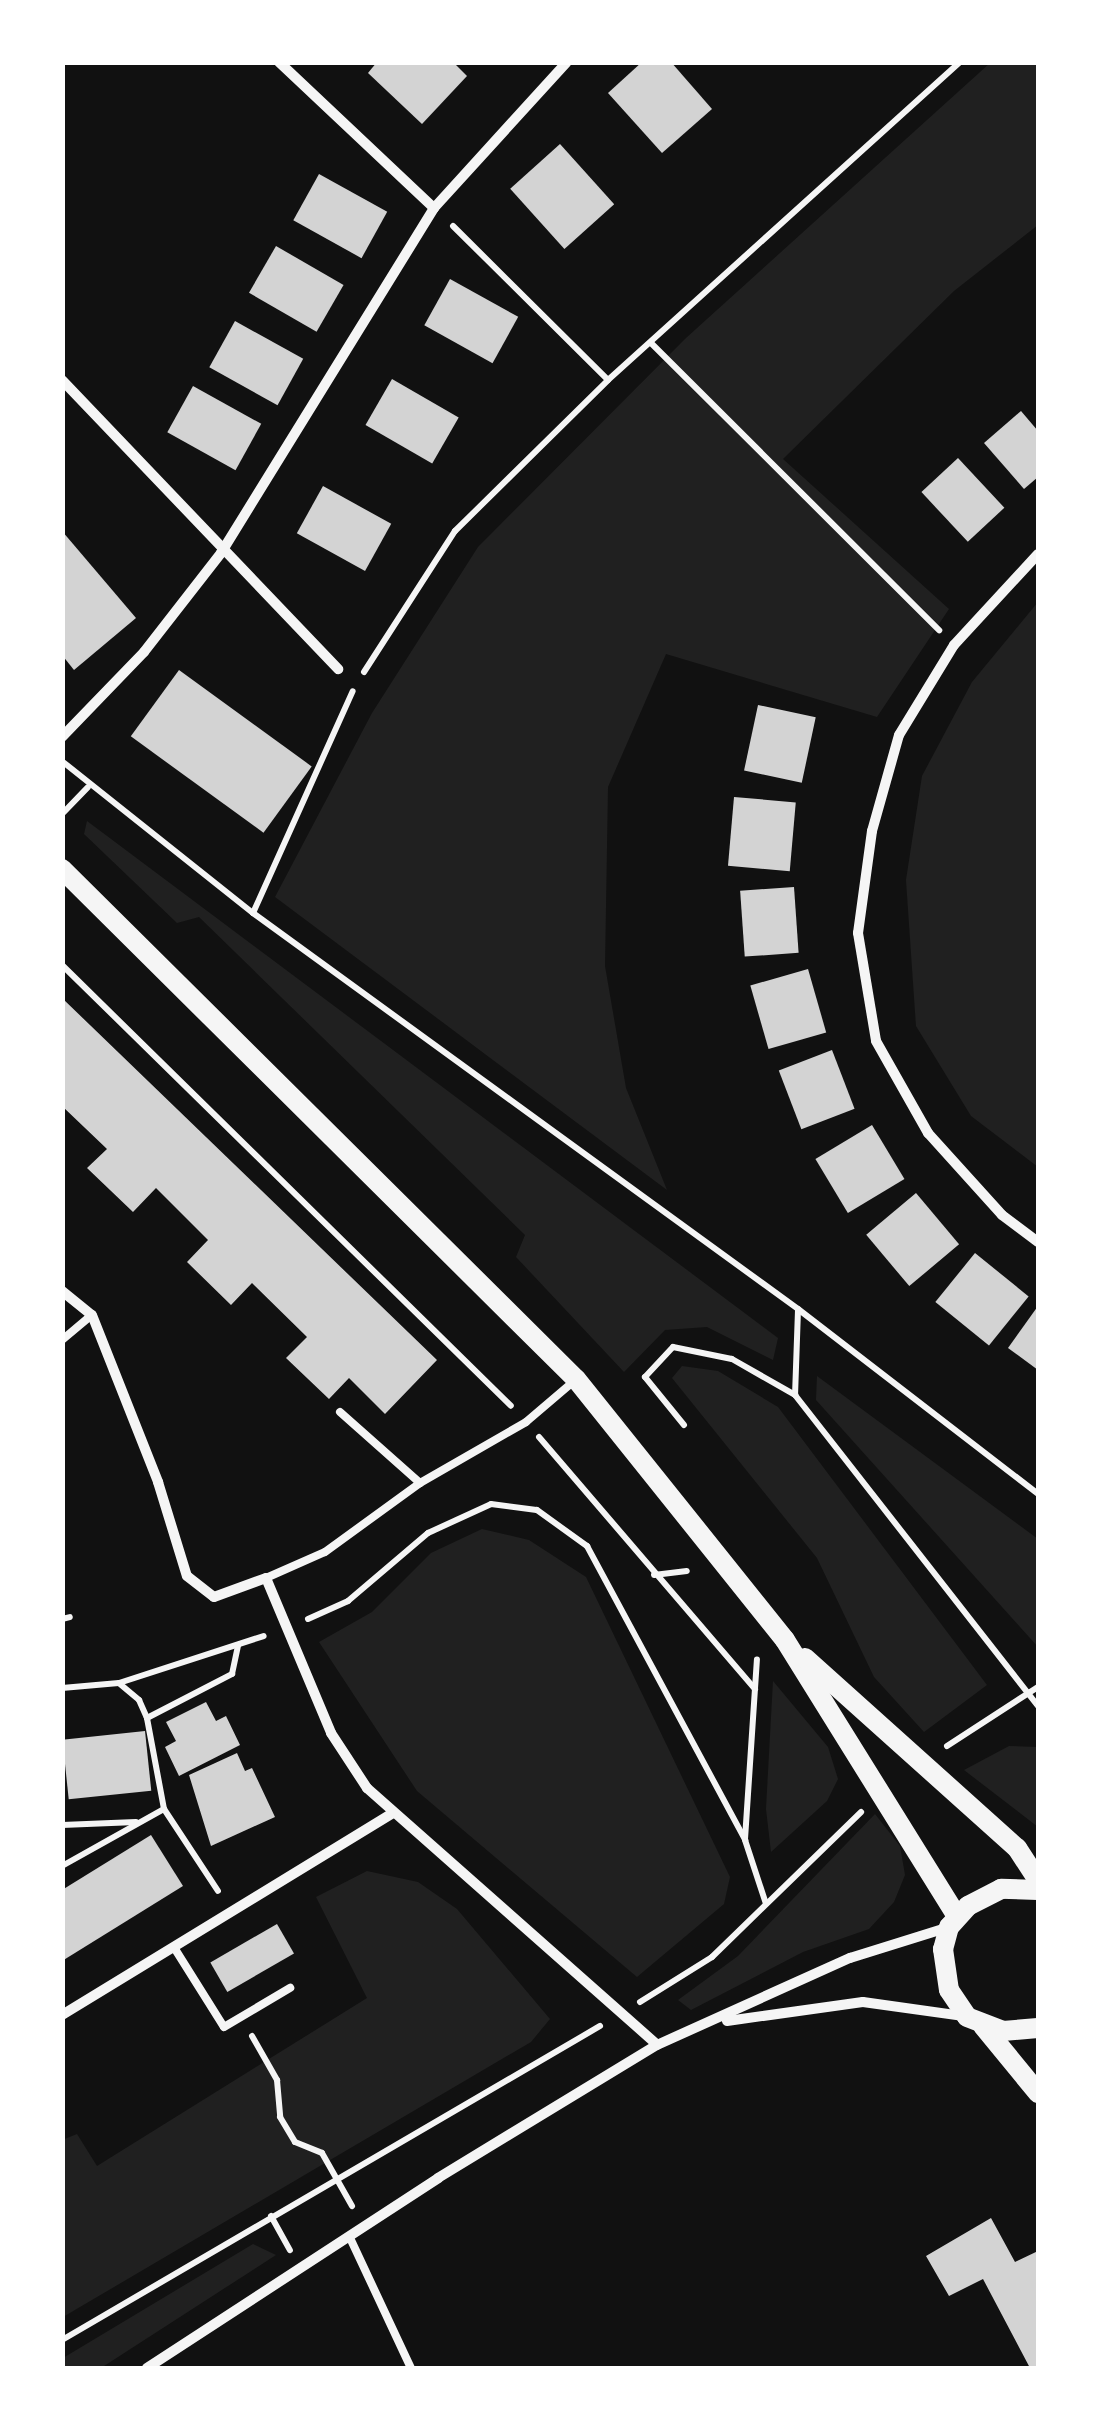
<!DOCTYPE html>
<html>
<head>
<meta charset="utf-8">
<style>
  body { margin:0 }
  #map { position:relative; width:1101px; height:2431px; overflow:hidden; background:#111; font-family:Raleway,sans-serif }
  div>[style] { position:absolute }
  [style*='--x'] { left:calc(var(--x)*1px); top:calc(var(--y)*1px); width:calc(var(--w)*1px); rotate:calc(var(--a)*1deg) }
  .green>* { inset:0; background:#202020 }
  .building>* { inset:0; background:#d3d3d3; transform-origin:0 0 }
  .path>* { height:6px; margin:-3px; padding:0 3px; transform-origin:3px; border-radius:3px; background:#f5f5f5 }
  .service>* { height:8px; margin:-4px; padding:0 4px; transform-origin:4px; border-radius:4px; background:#f5f5f5 }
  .minor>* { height:10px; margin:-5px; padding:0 5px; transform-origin:5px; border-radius:5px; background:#f5f5f5 }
  .secondary>* { height:20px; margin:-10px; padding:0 10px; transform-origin:10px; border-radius:10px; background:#f5f5f5 }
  span { translate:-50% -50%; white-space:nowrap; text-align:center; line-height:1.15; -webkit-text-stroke:10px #fff; paint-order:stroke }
  .frame { position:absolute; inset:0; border:65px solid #fff; pointer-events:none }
</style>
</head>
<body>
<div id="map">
  <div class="green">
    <div style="clip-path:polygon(990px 63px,1038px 63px,1038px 225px,954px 291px,783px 459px,949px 609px,877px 717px,666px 654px,608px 787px,605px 966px,626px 1088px,667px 1190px,275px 897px,372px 713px,478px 547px,686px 338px)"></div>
    <div style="clip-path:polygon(1038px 602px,1038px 1167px,971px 1116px,916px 1026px,906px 880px,922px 776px,972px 682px)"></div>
    <div style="clip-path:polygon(87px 821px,778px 1338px,773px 1360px,707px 1327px,665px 1330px,624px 1372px,516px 1257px,525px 1235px,199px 917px,177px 923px,84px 834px)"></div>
    <div style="clip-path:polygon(682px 1366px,718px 1371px,778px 1407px,987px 1685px,924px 1732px,874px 1677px,817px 1558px,672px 1378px)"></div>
    <div style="clip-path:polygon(817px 1376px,1038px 1539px,1038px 1647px,816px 1400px)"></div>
    <div style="clip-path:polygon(482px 1529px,529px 1540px,586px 1577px,730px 1877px,724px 1904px,637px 1977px,417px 1791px,319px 1642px,372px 1612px,431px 1553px)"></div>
    <div style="clip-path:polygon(773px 1681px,828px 1747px,838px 1779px,827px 1801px,771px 1852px,766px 1809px)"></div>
    <div style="clip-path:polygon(1009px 1746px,1038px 1747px,1038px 1827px,964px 1770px)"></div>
    <div style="clip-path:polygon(875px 1814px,900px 1846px,905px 1875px,894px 1902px,869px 1929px,803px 1952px,691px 2010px,678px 2000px,738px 1956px)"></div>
    <div style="clip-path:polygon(367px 1871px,418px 1882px,457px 1909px,550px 2019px,531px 2042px,63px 2317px,62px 2140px,77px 2134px,97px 2166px,367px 1998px,316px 1897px)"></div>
    <div style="clip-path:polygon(253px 2244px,276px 2255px,101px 2368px,63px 2368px,63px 2358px)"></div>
  </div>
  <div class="building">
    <div style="clip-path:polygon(377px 62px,453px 62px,467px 76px,422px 124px,368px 73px)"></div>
    <div style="clip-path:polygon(642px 62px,671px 62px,712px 109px,662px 153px,608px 93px)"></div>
    <div style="left:560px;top:144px;width:81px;height:67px;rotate:48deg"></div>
    <div style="left:319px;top:174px;width:78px;height:53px;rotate:29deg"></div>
    <div style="left:276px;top:246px;width:78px;height:54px;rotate:30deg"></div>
    <div style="left:450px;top:279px;width:78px;height:53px;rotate:29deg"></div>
    <div style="left:235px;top:321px;width:78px;height:53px;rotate:29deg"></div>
    <div style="left:392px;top:379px;width:77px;height:53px;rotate:30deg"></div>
    <div style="left:193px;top:386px;width:78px;height:53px;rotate:29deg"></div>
    <div style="clip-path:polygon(1021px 411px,1038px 431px,1038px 477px,1024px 489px,984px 443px)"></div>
    <div style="left:958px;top:458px;width:68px;height:50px;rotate:47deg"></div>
    <div style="left:323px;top:486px;width:78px;height:54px;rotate:29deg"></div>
    <div style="clip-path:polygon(62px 531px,136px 618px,74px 670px,62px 655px)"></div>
    <div style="left:179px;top:670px;width:164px;height:82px;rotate:36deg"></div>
    <div style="left:758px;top:705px;width:59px;height:67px;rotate:12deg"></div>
    <div style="left:734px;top:797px;width:62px;height:69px;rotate:5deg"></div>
    <div style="left:794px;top:887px;width:66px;height:54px;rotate:86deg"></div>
    <div style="left:808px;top:969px;width:66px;height:60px;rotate:74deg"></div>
    <div style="clip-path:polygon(62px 998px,437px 1360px,385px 1414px,349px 1378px,329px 1399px,286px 1358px,307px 1337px,252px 1283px,231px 1305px,187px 1262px,208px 1240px,156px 1188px,133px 1212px,87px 1168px,107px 1149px,62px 1106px)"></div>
    <div style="left:832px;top:1050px;width:63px;height:57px;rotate:69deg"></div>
    <div style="left:872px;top:1125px;width:63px;height:66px;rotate:59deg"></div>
    <div style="left:916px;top:1193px;width:67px;height:65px;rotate:50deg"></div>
    <div style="left:975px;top:1253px;width:69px;height:63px;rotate:39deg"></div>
    <div style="clip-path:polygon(1038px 1306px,1038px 1370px,1008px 1348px)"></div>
    <div style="clip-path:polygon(206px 1702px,216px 1721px,226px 1716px,240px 1745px,179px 1776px,165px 1747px,176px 1741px,166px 1722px)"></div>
    <div style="left:145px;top:1731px;width:60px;height:83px;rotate:84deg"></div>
    <div style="clip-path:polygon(237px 1753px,245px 1771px,252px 1768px,275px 1817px,211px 1846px,189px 1775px)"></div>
    <div style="clip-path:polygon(151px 1835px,183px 1886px,62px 1961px,62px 1890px)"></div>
    <div style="left:277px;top:1924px;width:34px;height:77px;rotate:60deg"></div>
    <div style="clip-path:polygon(991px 2218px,1015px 2262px,1038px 2251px,1038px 2368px,1030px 2368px,983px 2279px,949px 2296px,926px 2256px)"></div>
  </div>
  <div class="path">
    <div style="--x:453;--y:226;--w:218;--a:44.8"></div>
    <div style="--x:651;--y:343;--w:407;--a:44.9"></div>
    <div style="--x:364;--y:672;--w:168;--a:-57.2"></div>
    <div style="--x:455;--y:531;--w:215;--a:-44.6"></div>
    <div style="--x:608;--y:380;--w:474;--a:-42.1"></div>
    <div style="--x:63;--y:762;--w:243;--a:38.5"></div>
    <div style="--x:253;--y:913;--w:674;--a:36"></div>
    <div style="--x:798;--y:1309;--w:303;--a:37.6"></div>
    <div style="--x:62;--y:814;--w:37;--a:-46"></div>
    <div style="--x:253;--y:913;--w:243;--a:-65.8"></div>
    <div style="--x:62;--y:965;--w:629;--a:44.48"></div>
    <div style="--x:798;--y:1310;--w:85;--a:92"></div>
    <div style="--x:795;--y:1395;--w:395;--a:52"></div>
    <div style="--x:684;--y:1425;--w:62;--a:-129.1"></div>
    <div style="--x:645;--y:1377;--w:41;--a:-47"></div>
    <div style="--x:673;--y:1347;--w:60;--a:11.5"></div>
    <div style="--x:732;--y:1359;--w:73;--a:29.7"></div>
    <div style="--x:539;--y:1437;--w:332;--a:49.4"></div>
    <div style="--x:654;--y:1575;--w:33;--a:-7"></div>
    <div style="--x:62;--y:1619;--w:8;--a:-14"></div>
    <div style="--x:308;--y:1619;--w:44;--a:-24.2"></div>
    <div style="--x:348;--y:1601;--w:105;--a:-40.4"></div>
    <div style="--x:428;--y:1533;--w:69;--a:-24.7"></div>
    <div style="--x:491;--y:1504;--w:46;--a:7.4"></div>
    <div style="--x:537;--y:1510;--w:62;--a:35.8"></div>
    <div style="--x:587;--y:1546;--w:334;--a:61.7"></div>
    <div style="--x:745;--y:1840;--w:67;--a:71.8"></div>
    <div style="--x:120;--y:1684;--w:25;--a:40"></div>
    <div style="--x:139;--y:1700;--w:20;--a:66"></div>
    <div style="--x:62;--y:1688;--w:57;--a:-5"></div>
    <div style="--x:119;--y:1683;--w:152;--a:-18"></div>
    <div style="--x:947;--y:1746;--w:108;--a:-33"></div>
    <div style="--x:164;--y:1809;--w:93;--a:-100.6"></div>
    <div style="--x:147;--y:1718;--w:96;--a:-27.4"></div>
    <div style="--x:232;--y:1674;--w:29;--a:-78"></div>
    <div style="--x:62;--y:1825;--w:74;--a:-2.3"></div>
    <div style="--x:745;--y:1839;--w:180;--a:-86.2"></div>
    <div style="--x:62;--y:1866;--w:117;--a:-29.2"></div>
    <div style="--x:164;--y:1809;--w:98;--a:56.6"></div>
    <div style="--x:640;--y:2002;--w:85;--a:-32"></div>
    <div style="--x:712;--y:1957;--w:208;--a:-44.2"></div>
    <div style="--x:252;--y:2036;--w:51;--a:60.4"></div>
    <div style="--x:277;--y:2080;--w:37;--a:85"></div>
    <div style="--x:280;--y:2117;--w:29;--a:59"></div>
    <div style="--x:295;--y:2142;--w:29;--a:22"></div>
    <div style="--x:322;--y:2153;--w:61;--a:60.5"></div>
    <div style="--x:271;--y:2216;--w:39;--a:61"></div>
    <div style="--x:62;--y:2340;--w:623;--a:-30.27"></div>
  </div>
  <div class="service">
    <div style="--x:62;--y:1340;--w:39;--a:-40"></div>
    <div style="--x:340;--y:1412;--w:107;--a:41.6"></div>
    <div style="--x:266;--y:1578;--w:64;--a:-23.8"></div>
    <div style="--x:325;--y:1552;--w:117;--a:-36"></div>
    <div style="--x:420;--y:1483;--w:122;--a:-29.9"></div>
    <div style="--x:526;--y:1422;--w:62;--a:-40.4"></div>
    <div style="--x:175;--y:1949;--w:92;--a:57.9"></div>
    <div style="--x:224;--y:2027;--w:77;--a:-30.6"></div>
    <div style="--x:351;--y:2240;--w:141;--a:64.9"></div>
  </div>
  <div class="minor">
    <div style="--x:279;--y:62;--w:213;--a:43.3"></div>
    <div style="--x:62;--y:380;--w:400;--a:46.3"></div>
    <div style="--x:1038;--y:554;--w:124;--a:132.7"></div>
    <div style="--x:954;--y:645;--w:105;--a:121.4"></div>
    <div style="--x:899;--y:735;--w:100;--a:105.7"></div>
    <div style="--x:872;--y:831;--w:103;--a:97.8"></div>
    <div style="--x:858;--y:933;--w:109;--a:80.5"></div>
    <div style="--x:876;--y:1041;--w:106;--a:60.5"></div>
    <div style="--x:928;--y:1133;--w:110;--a:47.9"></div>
    <div style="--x:1002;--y:1215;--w:45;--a:36.9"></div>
    <div style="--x:62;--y:737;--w:118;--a:-46"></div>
    <div style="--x:144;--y:652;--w:125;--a:-52.1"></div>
    <div style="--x:221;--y:553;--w:405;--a:-58.3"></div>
    <div style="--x:434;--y:208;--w:197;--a:-47.7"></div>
    <div style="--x:62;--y:1291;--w:38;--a:39"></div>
    <div style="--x:92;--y:1315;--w:180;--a:68.4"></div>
    <div style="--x:158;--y:1482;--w:98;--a:72.9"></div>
    <div style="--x:187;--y:1576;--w:34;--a:38"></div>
    <div style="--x:214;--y:1597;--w:55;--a:-20.1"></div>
    <div style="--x:266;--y:1578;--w:168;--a:67.2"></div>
    <div style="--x:331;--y:1733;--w:66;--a:56.8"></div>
    <div style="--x:367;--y:1788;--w:387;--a:41.5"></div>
    <div style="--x:62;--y:2015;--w:386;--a:-31.4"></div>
    <div style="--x:727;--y:2021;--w:137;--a:-8"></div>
    <div style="--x:863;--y:2002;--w:100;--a:8"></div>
    <div style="--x:147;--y:2368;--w:348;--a:-33.1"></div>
    <div style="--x:438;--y:2178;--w:256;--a:-31.3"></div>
    <div style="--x:657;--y:2045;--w:212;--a:-24.3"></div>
    <div style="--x:850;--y:1958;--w:104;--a:-17.4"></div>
  </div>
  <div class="secondary">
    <div style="--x:62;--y:869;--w:724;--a:44.78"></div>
    <div style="--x:576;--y:1379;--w:334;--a:51.3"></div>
    <div style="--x:785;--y:1640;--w:325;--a:58.1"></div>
    <div style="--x:805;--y:1658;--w:285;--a:41.9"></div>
    <div style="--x:1017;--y:1848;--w:38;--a:57"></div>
    <div style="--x:1038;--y:1890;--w:37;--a:-178"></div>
    <div style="--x:1001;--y:1889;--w:37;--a:153"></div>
    <div style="--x:968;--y:1906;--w:28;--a:132"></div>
    <div style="--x:949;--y:1927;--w:23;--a:105"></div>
    <div style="--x:943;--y:1949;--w:41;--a:81.7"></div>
    <div style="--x:949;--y:1990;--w:32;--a:56"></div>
    <div style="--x:967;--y:2017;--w:39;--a:21"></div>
    <div style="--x:1003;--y:2031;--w:35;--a:-5"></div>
    <div style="--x:983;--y:2026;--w:87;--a:50.6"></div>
  </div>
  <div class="frame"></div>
</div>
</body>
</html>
